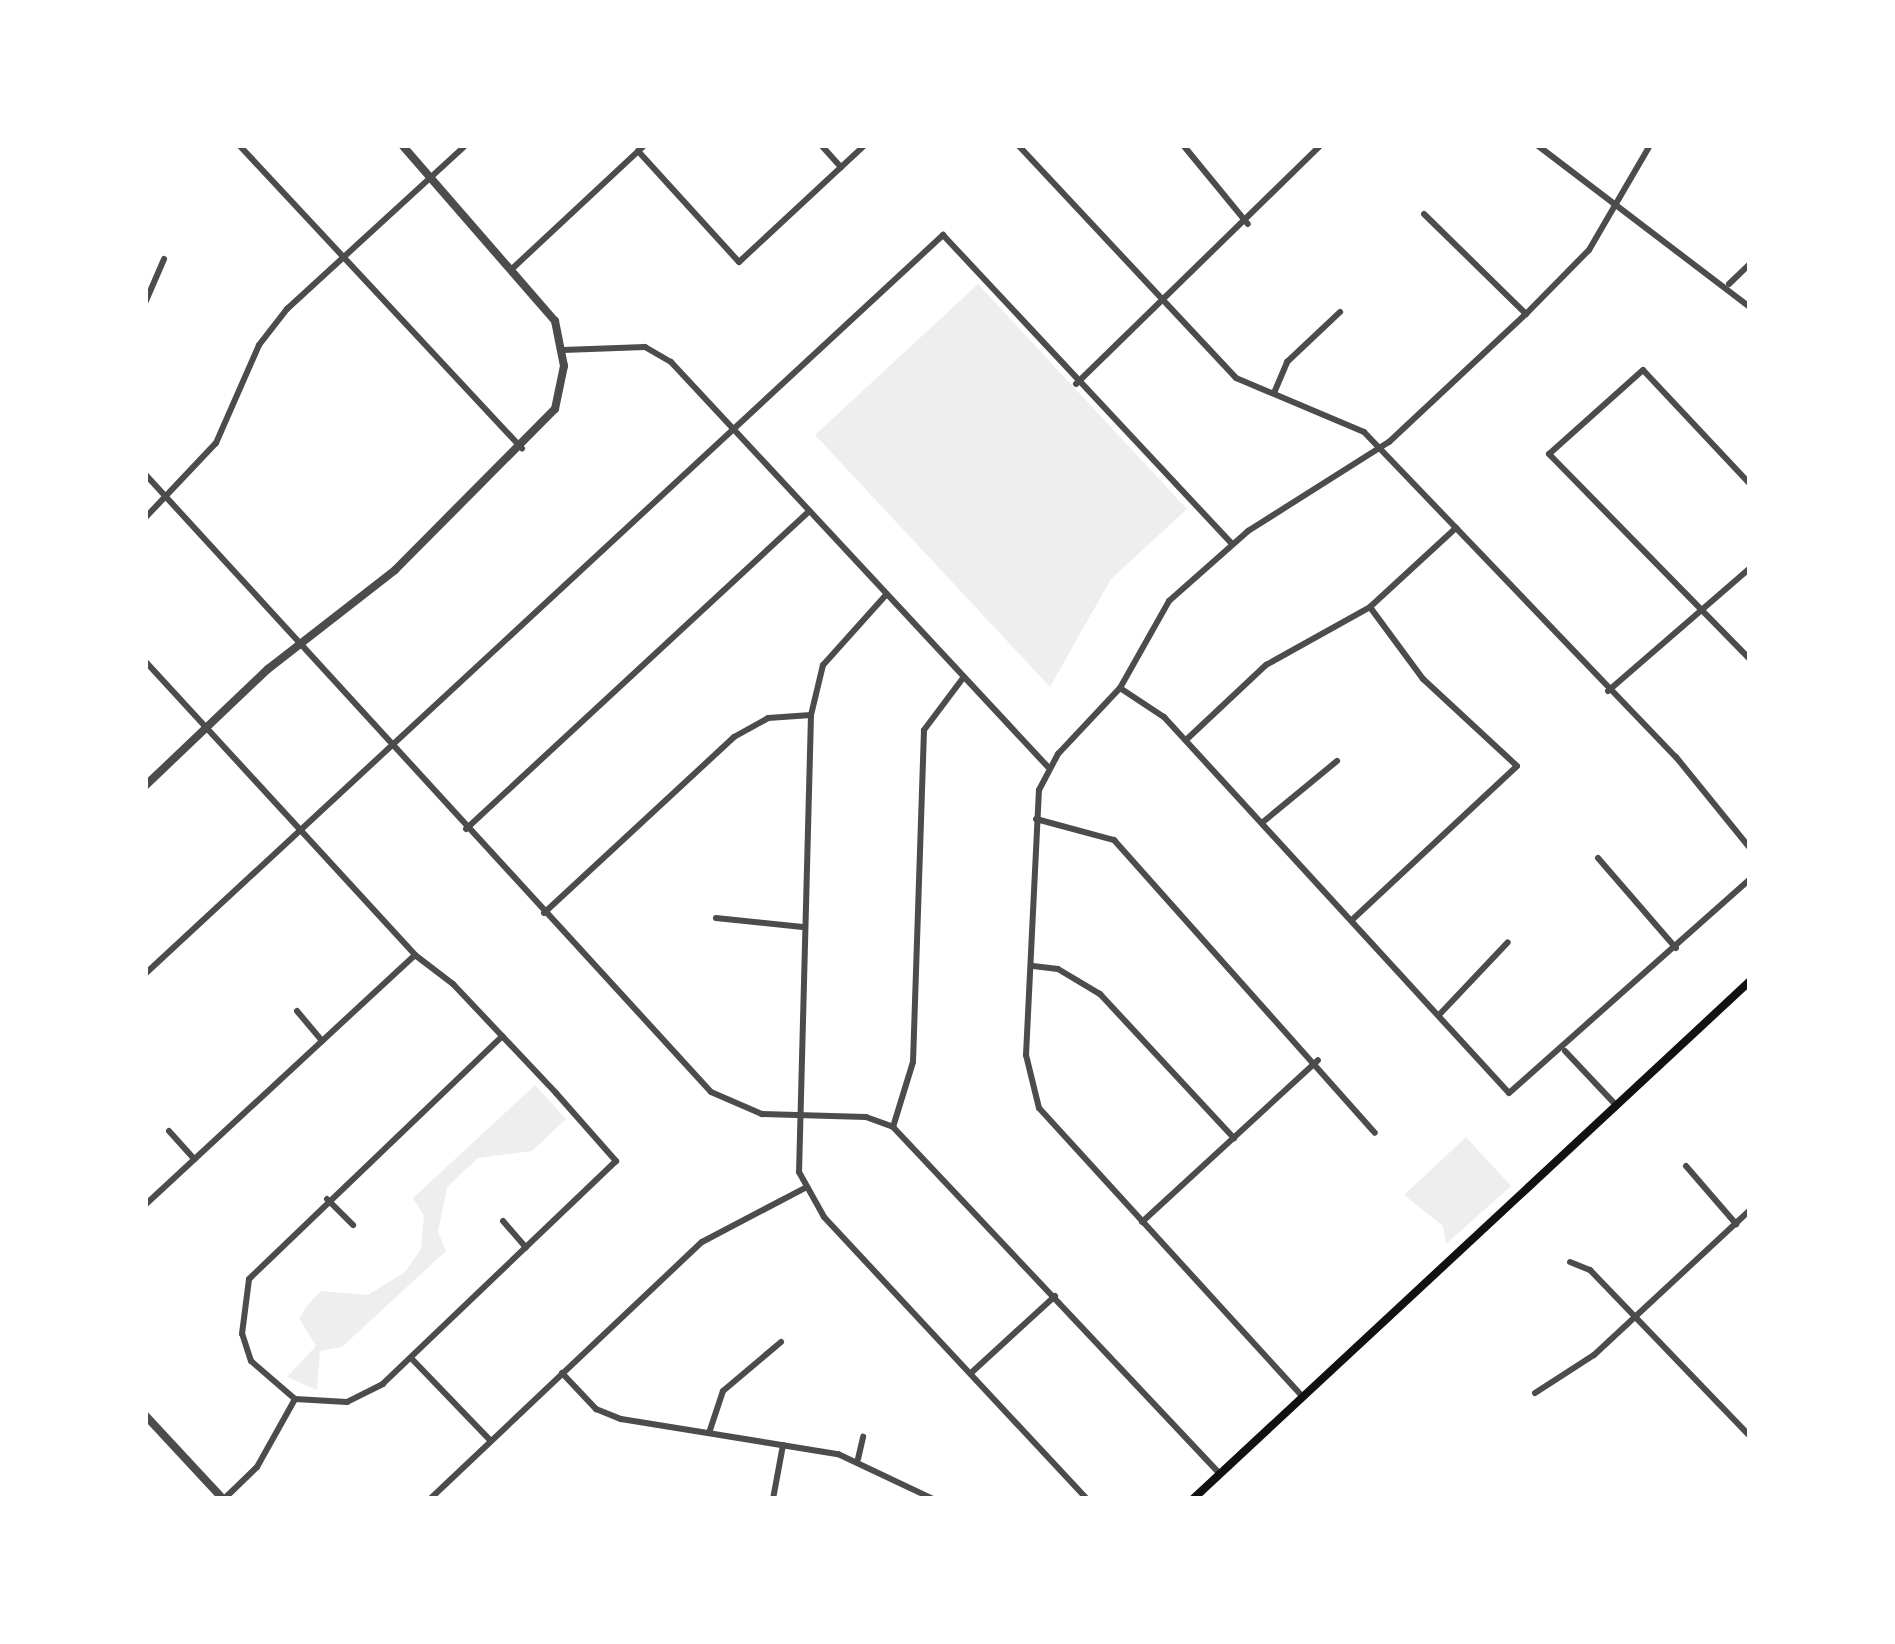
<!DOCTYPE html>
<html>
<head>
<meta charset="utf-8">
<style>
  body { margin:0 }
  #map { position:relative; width:1895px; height:1644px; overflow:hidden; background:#fff; font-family:"DejaVu Sans",sans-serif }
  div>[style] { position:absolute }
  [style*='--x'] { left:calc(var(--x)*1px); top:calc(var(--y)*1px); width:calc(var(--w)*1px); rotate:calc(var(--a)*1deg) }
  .green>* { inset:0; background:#eee }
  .minor>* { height:6px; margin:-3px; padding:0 3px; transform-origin:3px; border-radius:3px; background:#4c4c4c }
  .tertiary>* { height:8px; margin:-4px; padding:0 4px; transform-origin:4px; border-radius:4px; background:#4c4c4c }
  .secondary>* { height:8px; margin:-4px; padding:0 4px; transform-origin:4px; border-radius:4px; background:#111 }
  span { translate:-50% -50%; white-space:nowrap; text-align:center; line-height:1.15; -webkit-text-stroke:10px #fff; paint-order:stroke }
  .frame { position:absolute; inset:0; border:148px solid #fff; pointer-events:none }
</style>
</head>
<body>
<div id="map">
  <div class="green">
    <div style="clip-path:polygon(978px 284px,1187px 509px,1111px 579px,1050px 687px,815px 435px)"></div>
    <div style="clip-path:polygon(535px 1085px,566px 1119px,532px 1151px,478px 1158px,447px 1187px,438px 1232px,446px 1251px,342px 1347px,320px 1351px,317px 1390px,287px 1377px,316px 1346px,299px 1318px,307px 1306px,321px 1291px,368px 1295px,405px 1272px,421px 1249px,424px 1216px,413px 1198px)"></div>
    <div style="clip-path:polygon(1466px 1137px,1511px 1186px,1446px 1244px,1443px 1226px,1404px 1195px)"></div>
  </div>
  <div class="minor">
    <div style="--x:239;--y:145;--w:415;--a:47"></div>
    <div style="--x:821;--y:145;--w:30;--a:48"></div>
    <div style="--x:1018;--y:145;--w:319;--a:46.9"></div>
    <div style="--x:1236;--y:378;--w:139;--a:22.9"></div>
    <div style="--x:1364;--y:432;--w:451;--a:46.2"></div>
    <div style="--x:1676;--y:757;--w:117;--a:50.9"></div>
    <div style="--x:1183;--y:145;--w:102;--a:50.6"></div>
    <div style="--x:1537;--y:145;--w:268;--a:37.3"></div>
    <div style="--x:638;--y:151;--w:150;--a:47.7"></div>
    <div style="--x:739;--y:262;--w:172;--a:-42.9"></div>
    <div style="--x:1424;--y:214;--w:143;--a:44.4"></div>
    <div style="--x:514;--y:267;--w:179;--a:-43"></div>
    <div style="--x:1729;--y:284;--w:29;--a:-44"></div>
    <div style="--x:145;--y:303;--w:48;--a:-66.6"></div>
    <div style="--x:563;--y:350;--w:82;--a:-2.1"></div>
    <div style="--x:645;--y:347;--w:30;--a:30"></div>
    <div style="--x:671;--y:362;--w:553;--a:47.05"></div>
    <div style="--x:1076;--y:384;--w:342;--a:-44.3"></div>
    <div style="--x:1274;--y:393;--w:34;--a:-67"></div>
    <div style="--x:1287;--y:362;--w:73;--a:-43.3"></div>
    <div style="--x:145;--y:474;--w:838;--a:47.51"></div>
    <div style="--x:711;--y:1092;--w:56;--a:23.3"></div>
    <div style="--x:762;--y:1114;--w:104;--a:1.7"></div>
    <div style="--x:866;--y:1117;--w:29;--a:20"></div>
    <div style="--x:893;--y:1127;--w:477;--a:46.7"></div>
    <div style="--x:1750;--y:484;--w:156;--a:-133.2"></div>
    <div style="--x:1643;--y:370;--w:126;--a:138.2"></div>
    <div style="--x:1549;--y:454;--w:287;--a:45.6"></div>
    <div style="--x:145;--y:518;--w:103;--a:-46.6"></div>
    <div style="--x:216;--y:443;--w:107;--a:-66.3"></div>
    <div style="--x:259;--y:345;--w:46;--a:-52.1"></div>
    <div style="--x:287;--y:309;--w:240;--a:-42.5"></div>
    <div style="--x:885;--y:596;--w:93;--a:131.9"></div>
    <div style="--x:823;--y:665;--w:51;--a:103.5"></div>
    <div style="--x:811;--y:715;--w:457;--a:91.5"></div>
    <div style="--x:799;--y:1172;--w:51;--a:60.9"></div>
    <div style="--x:824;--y:1217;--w:386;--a:47"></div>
    <div style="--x:145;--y:661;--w:399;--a:47.4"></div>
    <div style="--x:415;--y:955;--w:48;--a:37.3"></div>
    <div style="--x:453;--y:984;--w:150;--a:46.6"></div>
    <div style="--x:556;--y:1093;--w:91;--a:48.6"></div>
    <div style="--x:616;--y:1161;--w:323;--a:136.3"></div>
    <div style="--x:383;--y:1384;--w:40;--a:153.4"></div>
    <div style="--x:347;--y:1402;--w:52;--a:-176.7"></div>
    <div style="--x:295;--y:1399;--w:58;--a:-139.2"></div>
    <div style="--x:251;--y:1361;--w:28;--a:-108"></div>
    <div style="--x:242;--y:1334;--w:55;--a:-82.7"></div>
    <div style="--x:249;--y:1279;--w:351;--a:-43.8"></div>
    <div style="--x:1120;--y:688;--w:53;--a:33.4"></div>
    <div style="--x:1164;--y:717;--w:510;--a:47.46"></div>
    <div style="--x:1509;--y:1093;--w:322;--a:-41.6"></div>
    <div style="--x:1608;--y:691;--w:188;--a:-40.9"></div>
    <div style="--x:1186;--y:740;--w:110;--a:-43.2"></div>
    <div style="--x:1266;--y:665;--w:119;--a:-29.1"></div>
    <div style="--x:1370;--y:607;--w:117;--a:-42.6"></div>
    <div style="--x:1036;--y:819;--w:81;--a:15.1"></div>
    <div style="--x:1114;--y:840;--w:392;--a:48.3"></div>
    <div style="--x:1263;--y:822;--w:96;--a:-39.5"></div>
    <div style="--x:466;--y:829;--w:468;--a:-42.8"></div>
    <div style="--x:1598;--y:858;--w:119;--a:49.1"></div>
    <div style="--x:544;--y:913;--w:259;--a:-42.8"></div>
    <div style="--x:734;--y:737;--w:39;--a:-29"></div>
    <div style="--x:768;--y:718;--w:43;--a:-4"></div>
    <div style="--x:716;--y:918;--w:87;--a:5.9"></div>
    <div style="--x:1353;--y:919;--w:224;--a:-43"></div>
    <div style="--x:1517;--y:766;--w:128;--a:-137.2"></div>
    <div style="--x:1423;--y:679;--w:89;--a:-126.4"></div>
    <div style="--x:1033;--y:966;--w:25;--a:7"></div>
    <div style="--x:1058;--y:969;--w:49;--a:30.8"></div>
    <div style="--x:1100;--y:994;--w:197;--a:47.1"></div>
    <div style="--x:145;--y:974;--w:1088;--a:-42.8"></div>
    <div style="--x:943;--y:235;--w:422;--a:46.9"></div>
    <div style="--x:297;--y:1011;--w:39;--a:50"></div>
    <div style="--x:1439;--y:1015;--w:100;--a:-46.6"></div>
    <div style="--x:1565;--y:1051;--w:73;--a:46.7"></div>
    <div style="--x:893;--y:1127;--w:68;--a:-72.9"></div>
    <div style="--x:913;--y:1062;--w:332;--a:-88.1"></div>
    <div style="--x:924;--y:730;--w:65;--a:-53.1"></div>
    <div style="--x:169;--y:1131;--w:38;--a:48"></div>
    <div style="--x:1686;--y:1166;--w:77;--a:49.2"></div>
    <div style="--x:327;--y:1199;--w:37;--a:45"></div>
    <div style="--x:145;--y:1205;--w:368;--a:-42.8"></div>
    <div style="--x:503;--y:1221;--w:35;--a:49"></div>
    <div style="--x:1142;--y:1222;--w:239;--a:-42.6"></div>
    <div style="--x:1570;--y:1262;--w:22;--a:22"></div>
    <div style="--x:1590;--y:1270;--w:231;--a:46.1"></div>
    <div style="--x:411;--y:1358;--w:114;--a:46.1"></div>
    <div style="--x:562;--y:1373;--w:50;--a:46.6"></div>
    <div style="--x:596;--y:1409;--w:27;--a:22"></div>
    <div style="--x:621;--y:1419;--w:220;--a:9.2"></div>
    <div style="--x:838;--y:1454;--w:105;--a:25.3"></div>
    <div style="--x:971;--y:1373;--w:114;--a:-42.5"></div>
    <div style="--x:1535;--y:1393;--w:70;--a:-32.8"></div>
    <div style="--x:1594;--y:1355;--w:213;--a:-42.9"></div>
    <div style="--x:1302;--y:1396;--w:390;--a:-132.4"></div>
    <div style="--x:1039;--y:1108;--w:55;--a:-103.8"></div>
    <div style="--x:1026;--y:1055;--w:265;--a:-87.2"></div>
    <div style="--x:1039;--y:790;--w:41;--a:-62.2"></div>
    <div style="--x:1058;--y:754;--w:91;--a:-46.8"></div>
    <div style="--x:1120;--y:688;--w:100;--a:-60.6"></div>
    <div style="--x:1169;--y:601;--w:106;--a:-41.5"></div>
    <div style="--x:1248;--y:531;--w:167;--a:-32.3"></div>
    <div style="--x:1389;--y:442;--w:187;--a:-43.1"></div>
    <div style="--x:1526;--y:314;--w:90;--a:-45.5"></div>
    <div style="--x:1589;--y:250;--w:121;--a:-59.8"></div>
    <div style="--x:709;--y:1433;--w:44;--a:-71.6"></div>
    <div style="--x:723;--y:1391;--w:76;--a:-40.2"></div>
    <div style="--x:858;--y:1459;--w:23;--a:-77"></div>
    <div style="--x:224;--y:1499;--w:46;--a:-44.1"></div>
    <div style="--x:257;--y:1467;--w:78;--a:-60.8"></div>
    <div style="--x:430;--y:1499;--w:374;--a:-43.4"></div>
    <div style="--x:702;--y:1242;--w:116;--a:-27.7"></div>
    <div style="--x:773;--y:1499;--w:55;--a:-79.5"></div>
  </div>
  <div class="tertiary">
    <div style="--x:145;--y:786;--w:170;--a:-43.6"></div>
    <div style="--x:268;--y:669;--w:161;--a:-37.9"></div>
    <div style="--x:395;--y:570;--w:227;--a:-45.2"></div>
    <div style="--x:555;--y:409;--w:44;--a:-78.2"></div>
    <div style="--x:564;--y:366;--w:46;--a:-101.3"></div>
    <div style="--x:555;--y:321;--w:233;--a:-131"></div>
    <div style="--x:145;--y:1415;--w:115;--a:47.1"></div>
  </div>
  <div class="secondary">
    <div style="--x:1193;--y:1499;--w:761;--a:-42.92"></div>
  </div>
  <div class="frame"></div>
</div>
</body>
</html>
